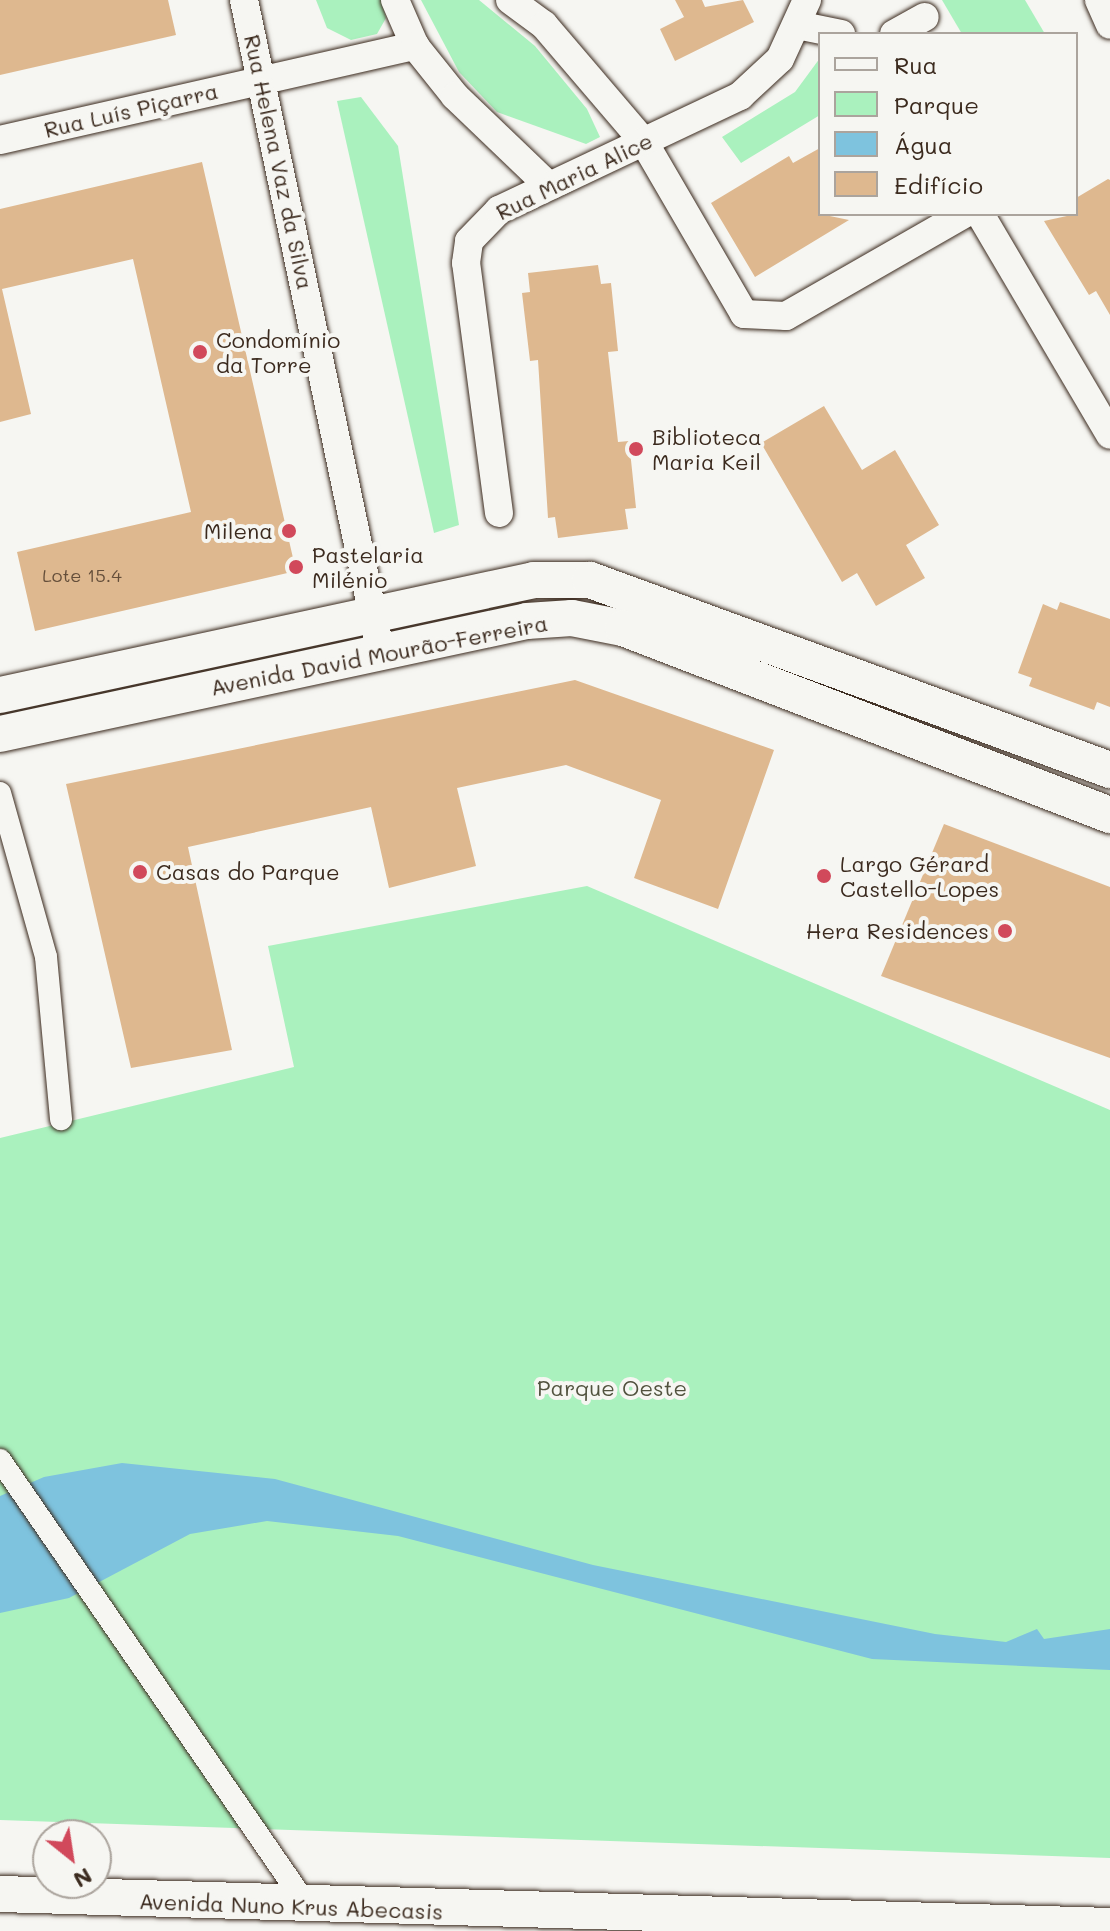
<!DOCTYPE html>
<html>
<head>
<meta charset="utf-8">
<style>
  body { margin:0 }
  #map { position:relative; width:1110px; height:1931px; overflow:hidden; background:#f6f6f2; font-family:Mali,sans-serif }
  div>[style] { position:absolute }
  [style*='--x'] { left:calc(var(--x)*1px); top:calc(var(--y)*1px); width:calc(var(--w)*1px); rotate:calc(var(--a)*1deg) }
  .green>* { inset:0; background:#aaf1be }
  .water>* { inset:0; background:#7ec3de }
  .building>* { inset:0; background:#deb88f }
  .roads { filter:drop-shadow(0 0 2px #3b2a1e) drop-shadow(0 0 2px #3b2a1e) }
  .pedestrian>* { height:22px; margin:-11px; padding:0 11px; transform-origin:11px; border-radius:11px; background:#f6f6f2 }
  .minor>* { height:28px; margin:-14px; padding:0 14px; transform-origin:14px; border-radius:14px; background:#f6f6f2 }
  .tertiary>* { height:36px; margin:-18px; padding:0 18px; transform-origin:18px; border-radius:18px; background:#f6f6f2 }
  .dots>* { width:22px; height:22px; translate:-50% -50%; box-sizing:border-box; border:4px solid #f6f6f2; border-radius:50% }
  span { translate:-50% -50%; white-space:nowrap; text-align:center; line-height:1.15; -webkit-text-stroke:8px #f6f6f2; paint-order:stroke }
  .number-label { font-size:18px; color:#644e3a }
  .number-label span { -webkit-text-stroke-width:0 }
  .street-label { font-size:22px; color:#3b2a1e }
  .poi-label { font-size:22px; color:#3b2a1e }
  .left { translate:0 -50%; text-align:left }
  .right { translate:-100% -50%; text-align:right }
  .park-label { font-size:22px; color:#51523e }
  .legend { position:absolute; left:818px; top:32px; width:260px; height:184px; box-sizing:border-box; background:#f6f6f2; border:2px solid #aba49d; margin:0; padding:10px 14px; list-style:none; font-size:24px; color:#3b2a1e }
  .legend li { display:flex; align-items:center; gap:16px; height:40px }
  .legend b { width:40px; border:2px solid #aba49d }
  .north { position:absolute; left:32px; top:1819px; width:80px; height:80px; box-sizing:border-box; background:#f6f6f2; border:2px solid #aba49d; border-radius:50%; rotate:150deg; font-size:22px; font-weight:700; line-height:32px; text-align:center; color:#3b2a1e }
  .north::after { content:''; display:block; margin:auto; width:28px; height:36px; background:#d1495b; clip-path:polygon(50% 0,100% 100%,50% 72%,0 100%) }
</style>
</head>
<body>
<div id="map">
  <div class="green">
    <div style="clip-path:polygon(316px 0,381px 0,386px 18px,377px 34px,351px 40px,327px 28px)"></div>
    <div style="clip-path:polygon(421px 0,479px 0,535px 46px,587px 109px,600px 137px,586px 144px,497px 112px,459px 72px)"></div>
    <div style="clip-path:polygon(942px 0,1025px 0,1045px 34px,962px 34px)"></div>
    <div style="clip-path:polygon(820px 58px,820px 115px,741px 163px,722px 137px,795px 92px)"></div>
    <div style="clip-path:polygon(361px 97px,398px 146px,459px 525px,434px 533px,337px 101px)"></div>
    <div style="clip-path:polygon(587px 886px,1110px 1110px,1110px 1858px,0 1820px,0 1138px,294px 1067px,268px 946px)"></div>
  </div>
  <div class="water">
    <div style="clip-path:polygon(122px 1463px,275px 1479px,593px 1565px,935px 1634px,1006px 1642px,1037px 1629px,1044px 1639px,1110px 1629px,1110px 1670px,872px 1659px,398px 1536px,267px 1521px,190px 1534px,69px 1598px,0 1613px,0 1496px,44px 1477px)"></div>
  </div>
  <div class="building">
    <div style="clip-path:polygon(0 0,168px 0,176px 35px,0 75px)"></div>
    <div style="clip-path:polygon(675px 0,702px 0,705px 7px,743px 0,754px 22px,675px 61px,660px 29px,684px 17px)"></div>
    <div style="clip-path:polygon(820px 148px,820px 214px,849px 220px,755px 277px,711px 203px,789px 156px,793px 163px)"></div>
    <div style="clip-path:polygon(202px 162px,296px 571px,35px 631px,17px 552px,191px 512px,133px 259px,2px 289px,31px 414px,0 422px,0 209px)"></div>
    <div style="clip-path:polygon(1108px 179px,1110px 180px,1110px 315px,1096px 291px,1089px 295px,1044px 221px,1076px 214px,1076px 198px)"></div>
    <div style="clip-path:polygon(598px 265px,601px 284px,611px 283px,618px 351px,608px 352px,618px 442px,629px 441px,636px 508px,625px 509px,628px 529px,558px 538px,555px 517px,548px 518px,538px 360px,530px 361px,522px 293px,530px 292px,528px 273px)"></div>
    <div style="clip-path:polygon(824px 406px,862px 470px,895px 450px,939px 525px,906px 545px,925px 578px,876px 606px,857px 573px,842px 582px,761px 443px)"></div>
    <div style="clip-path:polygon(1060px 602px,1110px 619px,1110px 707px,1097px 702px,1094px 710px,1029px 686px,1032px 678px,1018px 673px,1043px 604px,1057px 610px)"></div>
    <div style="clip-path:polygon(575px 680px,774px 750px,718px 909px,634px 878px,661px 800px,566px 765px,457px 788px,476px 866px,389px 888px,371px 807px,188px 847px,232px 1050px,131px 1068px,66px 784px)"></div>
    <div style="clip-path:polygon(944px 824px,1110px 887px,1110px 1058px,881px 976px)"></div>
  </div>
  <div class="roads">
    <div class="pedestrian">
      <div style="--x:0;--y:793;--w:170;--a:74.3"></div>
      <div style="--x:46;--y:957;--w:163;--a:84.7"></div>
      <div style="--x:0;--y:1460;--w:543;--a:55.43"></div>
    </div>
    <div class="minor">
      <div style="--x:244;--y:0;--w:668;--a:78.17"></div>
      <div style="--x:395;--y:0;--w:50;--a:66.5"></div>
      <div style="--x:510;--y:0;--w:42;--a:36.3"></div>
      <div style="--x:544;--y:25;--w:154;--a:49.5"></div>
      <div style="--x:644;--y:142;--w:199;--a:59.8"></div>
      <div style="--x:744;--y:314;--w:42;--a:2.7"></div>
      <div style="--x:786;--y:316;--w:205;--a:-29.8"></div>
      <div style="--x:1099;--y:0;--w:27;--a:66"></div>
      <div style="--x:797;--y:25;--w:45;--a:11.6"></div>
      <div style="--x:894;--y:34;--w:35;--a:-29"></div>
      <div style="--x:0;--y:140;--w:426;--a:-12.8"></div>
      <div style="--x:415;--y:46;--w:64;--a:51.3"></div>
      <div style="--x:455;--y:96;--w:130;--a:43.8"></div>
      <div style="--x:980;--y:214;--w:256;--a:59.5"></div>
      <div style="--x:499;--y:513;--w:252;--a:-97.5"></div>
      <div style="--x:466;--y:263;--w:22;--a:-82"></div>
      <div style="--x:469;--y:241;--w:43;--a:-45.9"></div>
      <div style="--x:499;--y:210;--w:267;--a:-25.3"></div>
      <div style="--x:740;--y:96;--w:54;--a:-42.8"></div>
      <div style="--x:780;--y:59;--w:65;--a:-65.4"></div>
    </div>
    <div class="tertiary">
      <div style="--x:0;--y:695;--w:546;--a:-12.15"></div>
      <div style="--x:534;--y:580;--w:56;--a:0"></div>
      <div style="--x:590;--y:580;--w:554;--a:20.07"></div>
      <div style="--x:0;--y:734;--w:539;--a:-12.1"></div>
      <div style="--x:527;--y:621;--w:45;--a:-3.8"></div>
      <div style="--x:572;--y:618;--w:52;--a:11.1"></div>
      <div style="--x:623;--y:628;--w:522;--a:21.01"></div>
      <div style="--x:0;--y:1894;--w:1110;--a:1.65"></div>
    </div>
  </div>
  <div class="dots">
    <div style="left:200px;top:352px;background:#d1495b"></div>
    <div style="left:636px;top:449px;background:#d1495b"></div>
    <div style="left:289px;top:531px;background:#d1495b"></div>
    <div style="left:296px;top:567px;background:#d1495b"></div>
    <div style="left:140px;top:872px;background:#d1495b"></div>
    <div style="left:824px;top:876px;background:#d1495b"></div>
    <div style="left:1005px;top:931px;background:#d1495b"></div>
  </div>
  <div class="number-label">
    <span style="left:82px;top:575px">Lote 15.4</span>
  </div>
  <div class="street-label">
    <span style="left:131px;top:110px;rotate:-13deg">Rua Luís Piçarra</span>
    <span style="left:279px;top:162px;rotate:78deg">Rua Helena Vaz da Silva</span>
    <span style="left:574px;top:176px;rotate:-26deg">Rua Maria Alice</span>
    <span style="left:379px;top:655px;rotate:-11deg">Avenida David Mourão-Ferreira</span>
    <span style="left:291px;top:1906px;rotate:2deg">Avenida Nuno Krus Abecasis</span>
  </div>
  <div class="poi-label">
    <span class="left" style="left:216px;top:352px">Condomínio<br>da Torre</span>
    <span class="left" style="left:652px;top:449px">Biblioteca<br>Maria Keil</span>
    <span class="right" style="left:273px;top:531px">Milena</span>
    <span class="left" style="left:312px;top:567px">Pastelaria<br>Milénio</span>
    <span class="left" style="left:840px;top:876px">Largo Gérard<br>Castello-Lopes</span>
    <span class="left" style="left:156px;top:872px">Casas do Parque</span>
    <span class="right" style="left:989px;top:931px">Hera Residences</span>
  </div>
  <div class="park-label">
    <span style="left:612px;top:1388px">Parque Oeste</span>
  </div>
  <ul class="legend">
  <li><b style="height:10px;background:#f6f6f2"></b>Rua</li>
  <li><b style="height:22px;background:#aaf1be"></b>Parque</li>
  <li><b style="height:22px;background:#7ec3de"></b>Água</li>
  <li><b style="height:22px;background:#deb88f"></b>Edifício</li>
  </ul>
  <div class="north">N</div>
</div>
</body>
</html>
